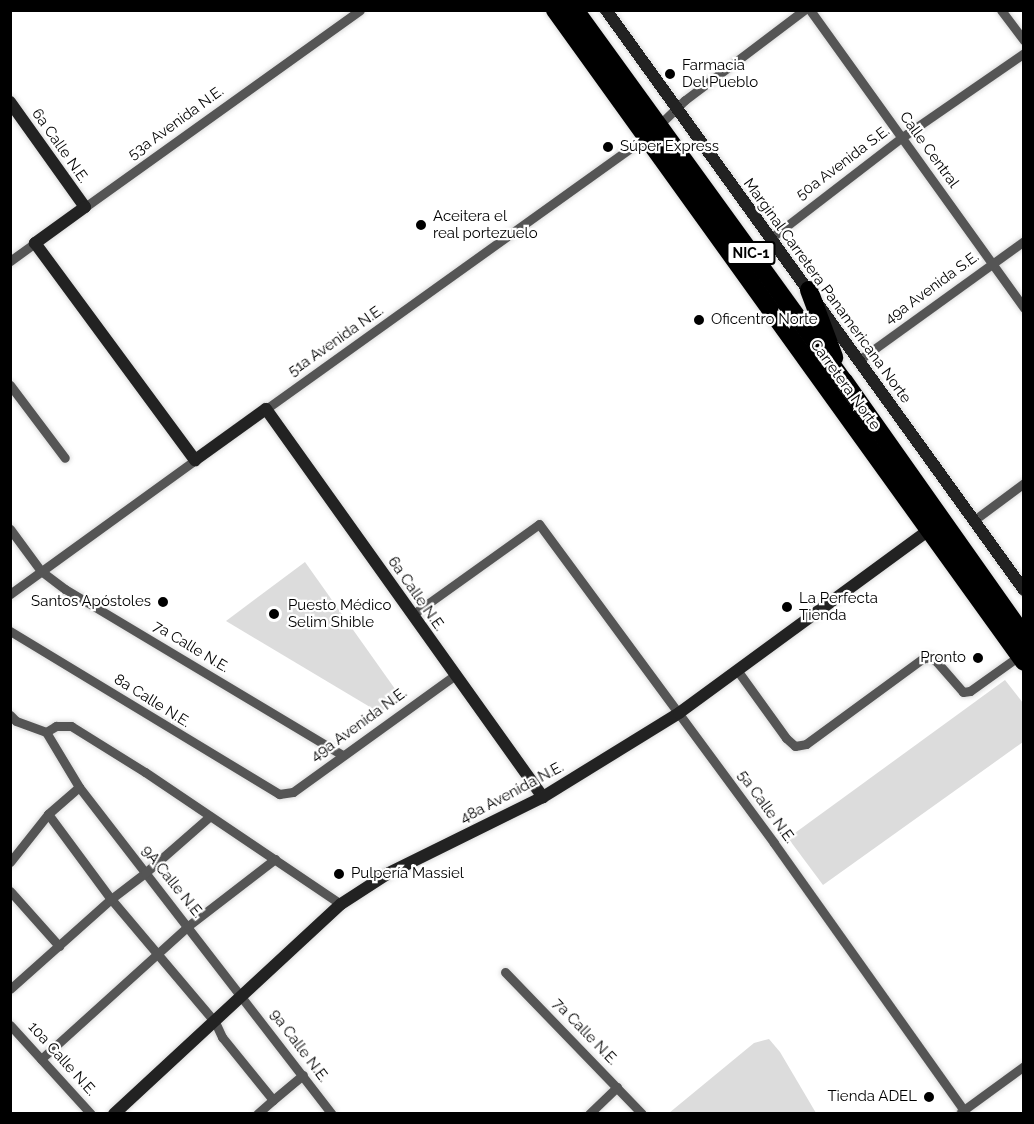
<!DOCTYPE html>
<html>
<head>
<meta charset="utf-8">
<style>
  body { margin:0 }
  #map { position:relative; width:1034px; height:1124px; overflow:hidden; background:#fff; font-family:Raleway,sans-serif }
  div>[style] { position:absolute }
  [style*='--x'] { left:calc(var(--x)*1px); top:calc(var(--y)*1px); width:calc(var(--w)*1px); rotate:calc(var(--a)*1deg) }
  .green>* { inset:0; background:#dcdcdc }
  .roads { filter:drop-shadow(0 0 2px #dbdbdb) drop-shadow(0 0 2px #dbdbdb) }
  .street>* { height:9px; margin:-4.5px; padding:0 4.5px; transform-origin:4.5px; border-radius:4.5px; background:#555 }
  .secondary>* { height:12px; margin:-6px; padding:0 6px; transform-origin:6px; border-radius:6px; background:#222 }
  .highway>* { height:18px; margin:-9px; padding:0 9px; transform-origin:9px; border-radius:9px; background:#000 }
  .dots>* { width:16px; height:16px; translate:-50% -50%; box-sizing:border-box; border:3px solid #fff; border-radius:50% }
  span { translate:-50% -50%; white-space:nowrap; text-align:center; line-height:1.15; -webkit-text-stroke:4.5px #fff; paint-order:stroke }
  .shield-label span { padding:2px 4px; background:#fff; border:2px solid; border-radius:4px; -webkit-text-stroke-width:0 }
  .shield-label { font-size:14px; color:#000; font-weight:700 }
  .poi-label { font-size:15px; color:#000 }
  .left { translate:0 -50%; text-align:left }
  .right { translate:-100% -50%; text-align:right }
  .street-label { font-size:15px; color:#000 }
  .frame { position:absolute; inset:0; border:12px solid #000; pointer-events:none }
</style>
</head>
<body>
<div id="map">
  <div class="green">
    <div style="clip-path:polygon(305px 562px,400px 696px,380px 713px,226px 621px)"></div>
    <div style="clip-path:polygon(1005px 680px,1023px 703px,1023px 742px,823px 885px,788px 838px)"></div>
    <div style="clip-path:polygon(769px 1039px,780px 1052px,816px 1113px,669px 1113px,754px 1043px)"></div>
  </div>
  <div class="roads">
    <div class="street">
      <div style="--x:810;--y:10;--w:367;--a:54.3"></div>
      <div style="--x:1001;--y:10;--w:38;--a:53"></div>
      <div style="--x:658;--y:126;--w:37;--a:-44"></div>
      <div style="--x:685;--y:100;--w:149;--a:-37.1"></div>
      <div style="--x:85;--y:207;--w:338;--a:-35.6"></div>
      <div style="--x:771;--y:238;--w:164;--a:-37.6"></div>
      <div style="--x:901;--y:138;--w:150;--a:-34.6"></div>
      <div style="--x:10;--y:261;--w:31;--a:-36"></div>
      <div style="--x:859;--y:360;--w:203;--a:-35.8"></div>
      <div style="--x:10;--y:385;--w:91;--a:53"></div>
      <div style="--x:266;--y:409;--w:470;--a:-35.6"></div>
      <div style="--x:973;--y:521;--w:64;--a:-36.7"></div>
      <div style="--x:10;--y:529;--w:52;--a:53.6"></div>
      <div style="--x:41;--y:571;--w:30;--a:37"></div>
      <div style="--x:65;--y:589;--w:323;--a:30.9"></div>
      <div style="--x:10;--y:594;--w:228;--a:-35.9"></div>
      <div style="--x:412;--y:615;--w:156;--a:-35.6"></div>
      <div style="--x:539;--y:524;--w:396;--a:53.6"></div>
      <div style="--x:774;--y:843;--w:328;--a:54.6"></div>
      <div style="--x:10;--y:631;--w:315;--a:31.2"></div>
      <div style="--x:279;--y:794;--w:14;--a:-8"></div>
      <div style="--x:293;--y:792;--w:200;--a:-35.8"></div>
      <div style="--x:737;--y:670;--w:84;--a:54.2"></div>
      <div style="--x:786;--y:738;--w:12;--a:42"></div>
      <div style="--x:795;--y:746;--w:11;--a:-10"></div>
      <div style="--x:806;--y:744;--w:144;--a:-36.2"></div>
      <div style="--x:922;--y:659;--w:7;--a:-16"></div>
      <div style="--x:929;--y:657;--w:8;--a:30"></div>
      <div style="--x:936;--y:661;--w:41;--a:48.9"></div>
      <div style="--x:963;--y:692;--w:7;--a:-8"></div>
      <div style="--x:970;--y:691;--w:60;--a:-35.5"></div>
      <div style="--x:10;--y:715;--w:8;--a:45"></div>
      <div style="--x:16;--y:721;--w:32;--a:20"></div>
      <div style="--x:46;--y:732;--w:64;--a:59"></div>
      <div style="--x:79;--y:787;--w:413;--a:52.3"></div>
      <div style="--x:46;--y:732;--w:12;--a:-31"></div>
      <div style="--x:56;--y:726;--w:15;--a:0"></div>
      <div style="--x:71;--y:726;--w:87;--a:31.9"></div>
      <div style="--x:145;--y:772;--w:236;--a:34"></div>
      <div style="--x:48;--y:814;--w:106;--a:53.5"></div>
      <div style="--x:111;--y:899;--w:161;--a:49.8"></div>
      <div style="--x:215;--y:1022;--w:17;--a:65"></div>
      <div style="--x:222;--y:1037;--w:81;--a:51"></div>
      <div style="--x:273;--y:1100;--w:21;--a:139"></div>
      <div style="--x:10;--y:862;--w:61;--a:-51.6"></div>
      <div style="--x:48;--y:814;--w:41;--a:-41.1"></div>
      <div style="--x:10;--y:891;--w:74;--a:48.3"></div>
      <div style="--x:505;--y:972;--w:197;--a:46"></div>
      <div style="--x:10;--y:989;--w:135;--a:-41.7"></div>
      <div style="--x:111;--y:899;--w:43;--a:-37.4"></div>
      <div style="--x:145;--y:873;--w:86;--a:-41.2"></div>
      <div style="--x:10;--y:1025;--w:120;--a:47.7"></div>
      <div style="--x:41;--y:1059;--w:198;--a:-42.1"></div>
      <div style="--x:188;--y:926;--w:110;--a:-37.6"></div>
      <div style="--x:273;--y:1100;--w:39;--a:-40"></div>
      <div style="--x:961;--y:1112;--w:78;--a:-36.1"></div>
      <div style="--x:589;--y:1114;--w:39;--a:-44"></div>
    </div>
    <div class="secondary">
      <div style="--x:606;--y:10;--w:715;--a:54.22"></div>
      <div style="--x:10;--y:102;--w:129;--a:54.5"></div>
      <div style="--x:85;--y:207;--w:62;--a:144.2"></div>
      <div style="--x:35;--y:243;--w:270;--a:53.6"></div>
      <div style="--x:195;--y:460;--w:87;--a:-35.7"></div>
      <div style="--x:266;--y:409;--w:477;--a:54.5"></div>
      <div style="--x:114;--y:1114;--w:309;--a:-42.8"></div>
      <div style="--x:341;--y:904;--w:57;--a:-32.9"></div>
      <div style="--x:389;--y:873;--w:172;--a:-26.3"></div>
      <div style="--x:543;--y:797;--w:160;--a:-31.7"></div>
      <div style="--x:679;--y:713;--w:315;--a:-36.2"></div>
    </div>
    <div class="highway">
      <div style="--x:555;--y:10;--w:803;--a:54.27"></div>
      <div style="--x:575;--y:10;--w:458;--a:54.1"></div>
      <div style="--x:844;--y:381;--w:312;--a:54.8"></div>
      <div style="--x:809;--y:290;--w:72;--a:69.5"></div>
    </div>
  </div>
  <div class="dots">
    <div style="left:670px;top:74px;background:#000"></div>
    <div style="left:608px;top:147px;background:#000"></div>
    <div style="left:421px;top:225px;background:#000"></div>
    <div style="left:699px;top:320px;background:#000"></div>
    <div style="left:163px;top:602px;background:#000"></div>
    <div style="left:787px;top:607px;background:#000"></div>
    <div style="left:274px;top:614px;background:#000"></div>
    <div style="left:978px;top:658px;background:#000"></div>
    <div style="left:339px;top:874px;background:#000"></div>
    <div style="left:929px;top:1097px;background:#000"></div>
  </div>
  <div class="shield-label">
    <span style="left:751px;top:253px">NIC-1</span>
  </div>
  <div class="poi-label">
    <span class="left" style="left:682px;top:74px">Farmacia<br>Del Pueblo</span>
    <span class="left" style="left:620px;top:147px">Súper Express</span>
    <span class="left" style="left:433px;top:225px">Aceitera el<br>real portezuelo</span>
    <span class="left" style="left:711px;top:320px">Oficentro Norte</span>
    <span class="left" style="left:799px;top:607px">La Perfecta<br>Tienda</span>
    <span class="right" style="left:151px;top:602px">Santos Apóstoles</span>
    <span class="left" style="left:288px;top:614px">Puesto Médico<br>Selim Shible</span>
    <span class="right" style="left:966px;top:658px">Pronto</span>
    <span class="left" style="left:351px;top:874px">Pulpería Massiel</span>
    <span class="right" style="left:917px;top:1097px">Tienda ADEL</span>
  </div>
  <div class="street-label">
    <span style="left:176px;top:123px;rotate:-36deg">53a Avenida N.E.</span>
    <span style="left:60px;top:146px;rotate:55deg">6a Calle N.E.</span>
    <span style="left:929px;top:150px;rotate:54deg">Calle Central</span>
    <span style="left:843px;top:163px;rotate:-37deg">50a Avenida S.E.</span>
    <span style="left:932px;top:288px;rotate:-36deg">49a Avenida S.E.</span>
    <span style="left:827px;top:291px;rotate:54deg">Marginal Carretera Panamericana Norte</span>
    <span style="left:336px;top:341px;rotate:-35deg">51a Avenida N.E.</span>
    <span style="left:845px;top:385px;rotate:54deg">Carretera Norte</span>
    <span style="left:416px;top:594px;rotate:55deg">6a Calle N.E.</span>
    <span style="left:191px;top:647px;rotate:31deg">7a Calle N.E.</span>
    <span style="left:152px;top:701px;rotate:32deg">8a Calle N.E.</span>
    <span style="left:359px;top:725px;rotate:-36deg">49a Avenida N.E.</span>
    <span style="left:512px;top:793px;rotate:-28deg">48a Avenida N.E.</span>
    <span style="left:766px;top:807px;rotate:54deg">5a Calle N.E.</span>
    <span style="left:172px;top:882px;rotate:51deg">9A Calle N.E.</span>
    <span style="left:585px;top:1032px;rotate:46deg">7a Calle N.E.</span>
    <span style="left:299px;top:1046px;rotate:53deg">9a Calle N.E.</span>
    <span style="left:62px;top:1059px;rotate:48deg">10a Calle N.E.</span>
  </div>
  <div class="frame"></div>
</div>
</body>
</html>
